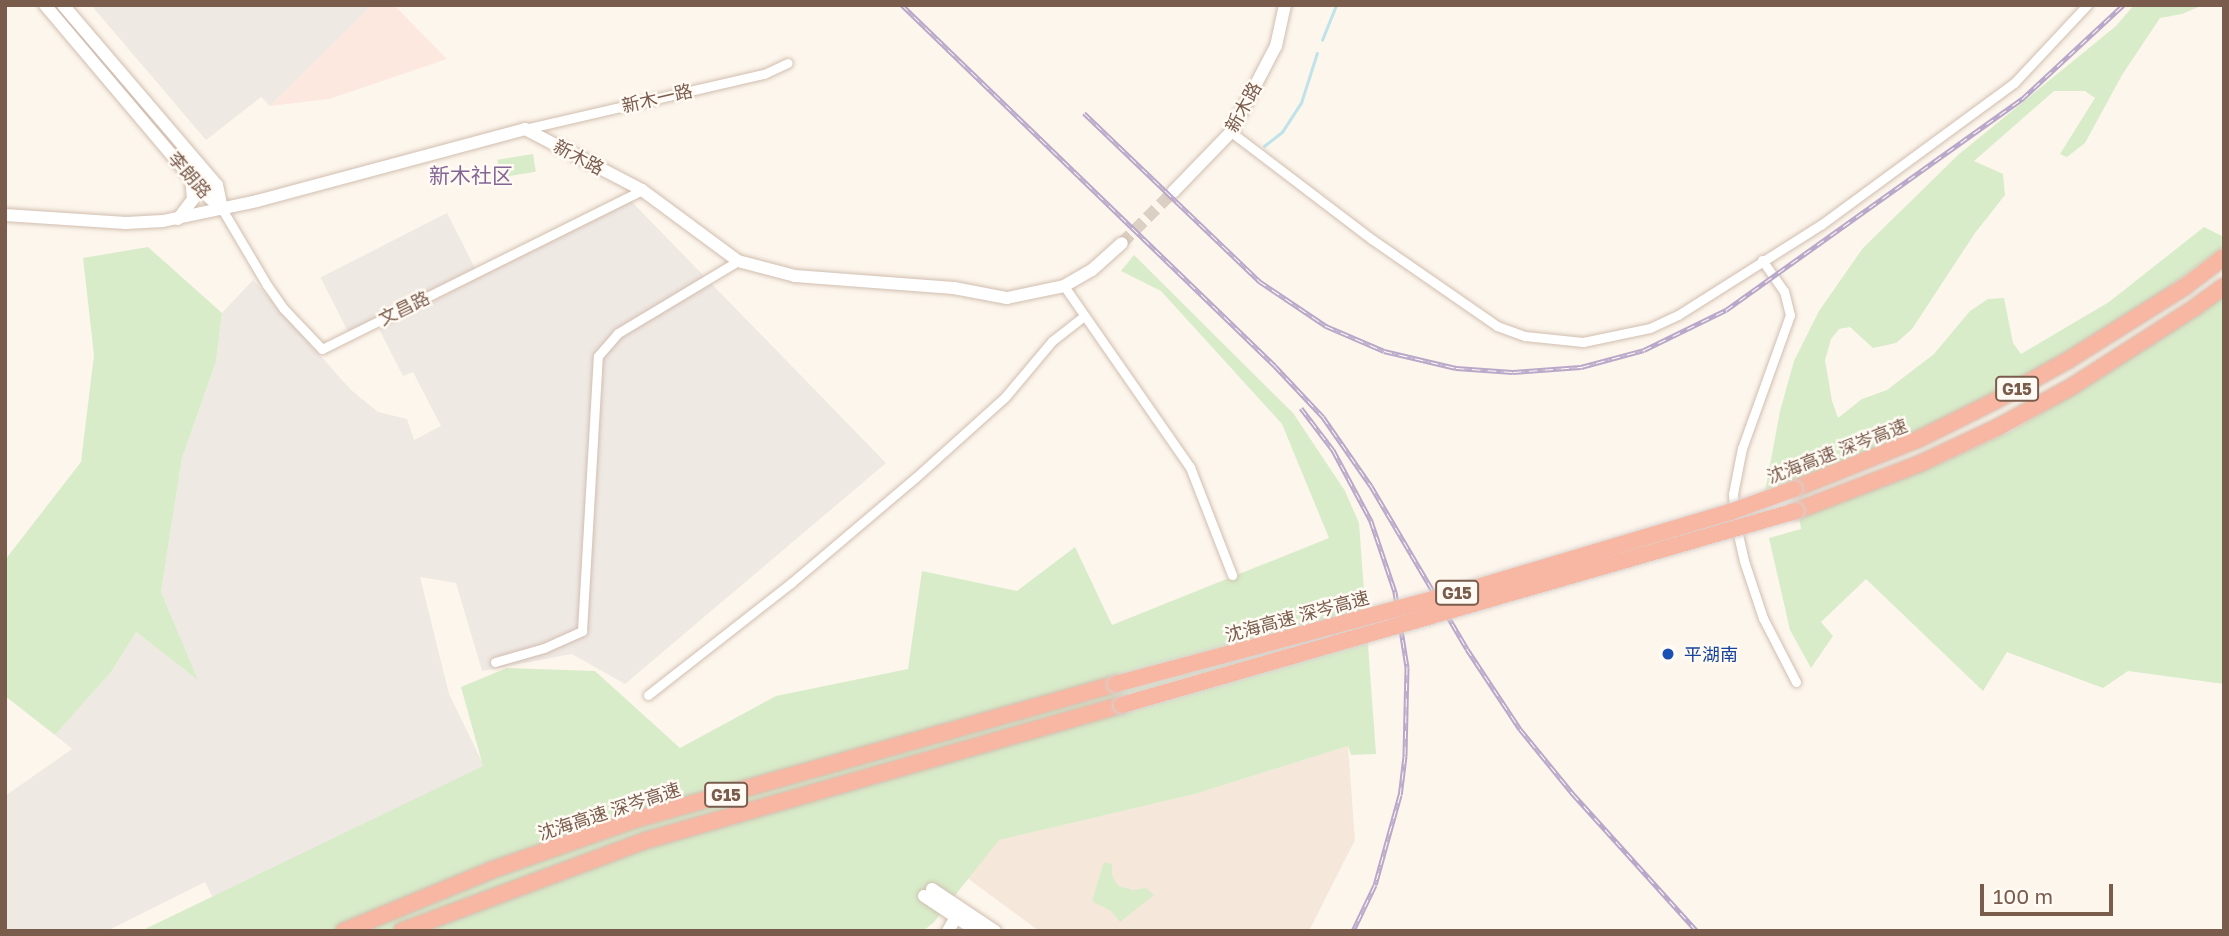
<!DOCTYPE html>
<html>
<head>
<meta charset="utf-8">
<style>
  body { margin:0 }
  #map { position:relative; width:2229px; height:936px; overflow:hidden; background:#fdf6ec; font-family:"Golos Text","Noto Sans SC",sans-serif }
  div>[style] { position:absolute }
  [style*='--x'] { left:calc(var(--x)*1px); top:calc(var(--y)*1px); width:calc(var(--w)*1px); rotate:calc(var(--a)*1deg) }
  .residential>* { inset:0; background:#f5e8da }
  .commercial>* { inset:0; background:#fde8e0 }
  .industrial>* { inset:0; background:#efe9e4; transform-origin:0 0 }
  .green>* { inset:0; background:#d8ecc9; transform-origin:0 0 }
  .stream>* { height:2.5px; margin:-1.25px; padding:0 1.25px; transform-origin:1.25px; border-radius:1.25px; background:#bfe3e8 }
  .secondary-tunnel>* { height:12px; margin-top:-6px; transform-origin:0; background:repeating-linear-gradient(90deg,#dcd0c4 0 12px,transparent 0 18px) }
  .roads { filter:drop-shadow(0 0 2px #d1beb0) drop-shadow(0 0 2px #d1beb0) }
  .street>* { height:9px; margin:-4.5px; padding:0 4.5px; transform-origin:4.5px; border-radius:4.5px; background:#fff }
  .secondary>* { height:12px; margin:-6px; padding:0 6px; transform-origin:6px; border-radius:6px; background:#fff }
  .highway>* { height:16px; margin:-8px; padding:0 8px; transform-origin:8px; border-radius:8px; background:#f7b7a3 }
  .rail>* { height:5px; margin-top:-2.5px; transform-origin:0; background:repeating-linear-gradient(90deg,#fffaf3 0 8px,#b9a8c9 0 16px); box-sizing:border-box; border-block:2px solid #b9a8c9 }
  .bridges { filter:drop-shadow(0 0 2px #dad1cd) drop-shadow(0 0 2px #dad1cd) }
  .highway-bridge>* { height:16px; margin:-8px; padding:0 8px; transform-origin:8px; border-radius:8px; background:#f7b7a3 }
  .dots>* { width:19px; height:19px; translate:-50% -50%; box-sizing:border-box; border:4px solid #fffaf3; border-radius:50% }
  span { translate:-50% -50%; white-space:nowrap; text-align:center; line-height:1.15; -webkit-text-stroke:5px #fffaf3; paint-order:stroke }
  .shield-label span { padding:2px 5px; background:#fffaf3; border:2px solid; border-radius:5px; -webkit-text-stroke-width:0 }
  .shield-label { font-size:16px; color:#7a5c4d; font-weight:700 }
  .street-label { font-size:18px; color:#7a5c4d }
  .transit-label { font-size:18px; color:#164399 }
  .left { translate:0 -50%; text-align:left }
  .quarter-label { font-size:21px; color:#846695 }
  .frame { position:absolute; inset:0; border:7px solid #7a5c4d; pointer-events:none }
  .scale { position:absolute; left:1980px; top:884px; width:133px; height:32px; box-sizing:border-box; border:4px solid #7a5c4d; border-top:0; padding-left:9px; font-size:21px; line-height:24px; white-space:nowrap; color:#7a5c4d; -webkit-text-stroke:5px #fffaf3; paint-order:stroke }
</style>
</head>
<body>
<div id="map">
  <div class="residential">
    <div style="clip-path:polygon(1348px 746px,1355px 840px,1309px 931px,1039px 931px,966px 877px,998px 840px,1195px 794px)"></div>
  </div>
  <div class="commercial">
    <div style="clip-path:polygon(372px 5px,394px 5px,447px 59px,329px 99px,270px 106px)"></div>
  </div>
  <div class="industrial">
    <div style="clip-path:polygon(91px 5px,372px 5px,270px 106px,261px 97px,206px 140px)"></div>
    <div style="clip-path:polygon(630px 200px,886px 463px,625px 684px,572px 654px,482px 671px,456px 583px,420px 577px,449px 694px,484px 766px,213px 898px,205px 882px,107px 931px,5px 931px,5px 796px,72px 749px,55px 735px,111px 672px,136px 632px,197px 679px,161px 592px,182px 458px,216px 362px,222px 313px,253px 280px,351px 390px,378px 412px,407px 419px,414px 440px,441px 426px,413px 372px,403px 376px,379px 329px)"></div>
    <div style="left:447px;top:213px;width:62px;height:142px;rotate:63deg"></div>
  </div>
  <div class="green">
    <div style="clip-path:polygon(2134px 5px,2203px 5px,2182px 14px,2160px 18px,2122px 75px,2085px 143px,2067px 157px,2060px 154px,2095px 98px,2085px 91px,2054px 91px,1974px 161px,2003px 174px,2005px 195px,1975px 233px,1912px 329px,1896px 343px,1873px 348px,1850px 327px,1839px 329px,1831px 339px,1825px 360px,1832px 401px,1838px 418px,1862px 399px,1887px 390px,1934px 354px,1970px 311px,1988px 299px,2004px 298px,2013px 343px,2021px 354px,2109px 302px,2204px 227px,2224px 237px,2224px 246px,2157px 296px,2040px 369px,1934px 424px,1765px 492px,1780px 411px,1794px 361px,1819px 311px,1863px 248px,1958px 155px,2116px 26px)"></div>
    <div style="left:533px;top:154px;width:18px;height:36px;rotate:81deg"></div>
    <div style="clip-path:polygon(148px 247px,222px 313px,216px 362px,182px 458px,161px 592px,198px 680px,136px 632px,111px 672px,55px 735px,5px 696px,5px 560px,81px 462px,94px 355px,83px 258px)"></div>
    <div style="clip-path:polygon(1134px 255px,1293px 413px,1345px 491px,1359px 523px,1376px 754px,1351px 755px,1348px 746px,1195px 794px,999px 840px,934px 922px,923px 931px,141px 931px,483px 766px,461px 687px,507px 668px,595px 671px,680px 748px,776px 696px,908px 669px,922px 571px,1017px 591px,1075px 547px,1112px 625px,1329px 538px,1282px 424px,1161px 291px,1121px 271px)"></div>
    <div style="clip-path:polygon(2224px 295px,2224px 684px,2128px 671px,2103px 688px,2007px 652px,1983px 691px,1866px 579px,1821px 622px,1833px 636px,1811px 668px,1790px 630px,1769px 538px,1801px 529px,1799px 516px,1937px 465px,2012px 431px,2108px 373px)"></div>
    <div style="clip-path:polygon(1104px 862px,1112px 864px,1112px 875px,1118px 886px,1133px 890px,1146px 888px,1154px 895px,1120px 922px,1111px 911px,1092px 901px)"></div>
  </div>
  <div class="stream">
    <div style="--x:1322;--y:40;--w:38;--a:-68"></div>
    <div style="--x:1264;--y:146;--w:23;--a:-38"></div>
    <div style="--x:1282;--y:132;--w:35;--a:-57"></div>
    <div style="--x:1301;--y:103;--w:52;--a:-72.3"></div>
  </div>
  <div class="secondary-tunnel">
    <div style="--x:1122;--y:243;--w:72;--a:-45"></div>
  </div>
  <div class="roads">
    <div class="street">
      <div style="--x:525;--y:129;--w:245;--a:-13"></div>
      <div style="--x:764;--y:74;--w:26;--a:-25"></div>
      <div style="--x:1231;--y:132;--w:178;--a:37.3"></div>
      <div style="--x:1373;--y:240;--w:151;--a:34.7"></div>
      <div style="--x:1497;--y:326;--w:30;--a:20"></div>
      <div style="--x:1525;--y:336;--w:58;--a:5.9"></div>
      <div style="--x:1583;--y:342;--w:68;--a:-11.8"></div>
      <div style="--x:1650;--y:328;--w:31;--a:-25"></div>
      <div style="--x:1678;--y:315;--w:170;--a:-32.3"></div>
      <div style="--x:1822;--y:224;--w:238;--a:-36.3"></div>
      <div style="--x:2014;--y:83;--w:107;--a:-46.9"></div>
      <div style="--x:222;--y:209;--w:88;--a:59.4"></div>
      <div style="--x:267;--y:285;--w:29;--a:55"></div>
      <div style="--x:284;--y:309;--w:55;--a:46.5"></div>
      <div style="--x:322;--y:349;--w:357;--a:-26.4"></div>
      <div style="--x:1762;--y:260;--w:38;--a:55"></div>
      <div style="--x:1784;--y:291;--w:25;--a:76"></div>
      <div style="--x:1790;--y:315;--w:141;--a:109.8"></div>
      <div style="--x:1742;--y:448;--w:47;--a:101.1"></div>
      <div style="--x:1733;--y:494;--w:27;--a:86"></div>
      <div style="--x:1735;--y:521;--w:41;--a:77.3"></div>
      <div style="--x:1744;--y:561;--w:60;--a:71.6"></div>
      <div style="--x:1763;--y:618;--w:72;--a:62.7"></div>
      <div style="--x:1064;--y:286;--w:221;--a:55.2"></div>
      <div style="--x:1190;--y:467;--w:116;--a:68.7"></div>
      <div style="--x:495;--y:662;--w:51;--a:-15.9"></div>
      <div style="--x:544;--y:648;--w:42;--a:-24.1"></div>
      <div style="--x:582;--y:631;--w:275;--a:-86.7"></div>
      <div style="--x:598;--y:356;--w:30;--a:-49"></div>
      <div style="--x:618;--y:333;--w:140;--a:-31"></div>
      <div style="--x:648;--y:695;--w:182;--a:-38.1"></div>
      <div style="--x:791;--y:583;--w:162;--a:-40.3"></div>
      <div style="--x:915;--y:478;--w:121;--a:-42"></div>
      <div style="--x:1005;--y:397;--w:73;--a:-50"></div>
      <div style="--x:1052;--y:341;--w:41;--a:-38"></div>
    </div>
    <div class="secondary">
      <div style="--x:45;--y:5;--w:243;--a:49.8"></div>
      <div style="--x:202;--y:191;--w:27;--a:42"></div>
      <div style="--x:63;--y:5;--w:237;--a:49.5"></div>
      <div style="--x:217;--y:185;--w:25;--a:78"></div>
      <div style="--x:1173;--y:192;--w:83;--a:-46"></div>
      <div style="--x:1231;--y:132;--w:97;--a:-62.4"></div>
      <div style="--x:1276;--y:46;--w:42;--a:-77.6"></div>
      <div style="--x:5;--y:215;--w:121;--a:3.8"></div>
      <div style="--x:126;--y:223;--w:37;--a:-3"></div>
      <div style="--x:163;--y:221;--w:96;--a:-12"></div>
      <div style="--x:257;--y:201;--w:278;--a:-15"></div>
      <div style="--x:525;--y:129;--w:132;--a:27.5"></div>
      <div style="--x:642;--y:190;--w:119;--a:36.5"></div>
      <div style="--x:738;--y:261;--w:59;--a:14.7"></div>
      <div style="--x:795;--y:276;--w:159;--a:4.3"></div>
      <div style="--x:954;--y:288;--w:54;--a:10.7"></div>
      <div style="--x:1007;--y:298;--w:58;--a:-11.9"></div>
      <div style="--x:1064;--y:286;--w:32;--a:-30"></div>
      <div style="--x:1092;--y:270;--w:40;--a:-42"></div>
      <div style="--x:178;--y:219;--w:25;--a:-53"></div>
      <div style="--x:193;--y:199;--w:22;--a:-95"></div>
      <div style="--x:932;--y:889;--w:76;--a:33.7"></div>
      <div style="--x:924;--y:896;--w:64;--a:33.4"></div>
      <div style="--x:948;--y:931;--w:16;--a:-60"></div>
    </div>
    <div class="highway">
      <div style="--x:1794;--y:489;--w:135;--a:-21.8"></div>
      <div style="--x:1919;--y:439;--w:83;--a:-26.6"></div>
      <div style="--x:1993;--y:402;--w:85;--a:-29"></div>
      <div style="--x:2067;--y:361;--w:141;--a:-32.2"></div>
      <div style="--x:2186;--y:286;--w:48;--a:-37.3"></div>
      <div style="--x:1796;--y:511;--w:134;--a:-21"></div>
      <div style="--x:1921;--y:463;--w:85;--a:-25.1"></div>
      <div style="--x:1998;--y:427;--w:83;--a:-28.7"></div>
      <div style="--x:2071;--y:387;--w:146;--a:-32.7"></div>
      <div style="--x:2194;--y:308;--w:37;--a:-36"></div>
      <div style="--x:344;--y:931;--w:160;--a:-22.4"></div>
      <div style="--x:492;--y:870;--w:151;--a:-19.4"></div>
      <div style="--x:634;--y:820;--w:501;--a:-15.76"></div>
      <div style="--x:402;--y:931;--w:261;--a:-20.4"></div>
      <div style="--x:647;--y:840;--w:494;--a:-15.9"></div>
    </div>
  </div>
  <div class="rail">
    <div style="--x:902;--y:5;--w:519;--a:44.06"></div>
    <div style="--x:1275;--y:366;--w:70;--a:46.7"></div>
    <div style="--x:1323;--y:417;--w:84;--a:55.2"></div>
    <div style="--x:1371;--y:486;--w:189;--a:59.5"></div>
    <div style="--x:1467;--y:649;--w:96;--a:56.5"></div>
    <div style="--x:1520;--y:729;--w:84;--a:50.8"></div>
    <div style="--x:1573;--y:794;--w:185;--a:47.9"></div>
    <div style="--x:1084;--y:113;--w:243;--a:43.8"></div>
    <div style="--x:1259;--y:281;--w:81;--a:33.9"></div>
    <div style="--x:1326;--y:326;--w:63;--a:23.3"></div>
    <div style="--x:1384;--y:351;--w:74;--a:13.3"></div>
    <div style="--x:1456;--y:368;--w:57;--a:4"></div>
    <div style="--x:1513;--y:372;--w:68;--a:-4.2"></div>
    <div style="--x:1581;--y:367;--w:65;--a:-15.1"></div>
    <div style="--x:1644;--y:350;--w:91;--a:-26"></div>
    <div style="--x:1726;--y:310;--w:364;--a:-35.5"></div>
    <div style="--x:2022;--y:99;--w:138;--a:-42.9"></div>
    <div style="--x:1301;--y:408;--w:53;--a:52.7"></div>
    <div style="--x:1333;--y:450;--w:81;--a:61.8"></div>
    <div style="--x:1371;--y:521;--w:75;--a:71.3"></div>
    <div style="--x:1395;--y:592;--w:76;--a:80.9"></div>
    <div style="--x:1407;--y:667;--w:89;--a:91.3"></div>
    <div style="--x:1405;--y:756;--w:39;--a:97"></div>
    <div style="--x:1400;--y:795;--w:93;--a:105.5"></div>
    <div style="--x:1375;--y:885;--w:51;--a:115.6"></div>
  </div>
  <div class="bridges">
    <div class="highway-bridge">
      <div style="--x:1116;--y:684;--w:364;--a:-15"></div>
      <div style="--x:1468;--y:590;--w:273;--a:-16.6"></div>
      <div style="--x:1730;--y:512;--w:68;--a:-19.8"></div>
      <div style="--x:1122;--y:705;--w:701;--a:-16.06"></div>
    </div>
  </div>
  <div class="dots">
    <div style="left:1668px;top:654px;background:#1a4fb4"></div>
  </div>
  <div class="shield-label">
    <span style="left:2017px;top:389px">G15</span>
    <span style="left:1457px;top:593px">G15</span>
    <span style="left:726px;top:795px">G15</span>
  </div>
  <div class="street-label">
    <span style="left:657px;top:98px;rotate:-13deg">新木一路</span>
    <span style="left:1243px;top:107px;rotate:-61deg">新木路</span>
    <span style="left:579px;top:157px;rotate:28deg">新木路</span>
    <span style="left:190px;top:175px;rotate:49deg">李朗路</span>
    <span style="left:404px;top:308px;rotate:-26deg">文昌路</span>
    <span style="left:1837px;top:451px;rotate:-21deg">沈海高速 深岑高速</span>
    <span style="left:1297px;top:616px;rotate:-15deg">沈海高速 深岑高速</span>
    <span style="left:609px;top:811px;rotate:-18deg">沈海高速 深岑高速</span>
  </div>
  <div class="transit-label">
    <span class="left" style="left:1684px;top:654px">平湖南</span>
  </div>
  <div class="quarter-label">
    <span style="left:471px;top:175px">新木社区</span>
  </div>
  <div class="frame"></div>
  <div class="scale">100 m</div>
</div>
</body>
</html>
